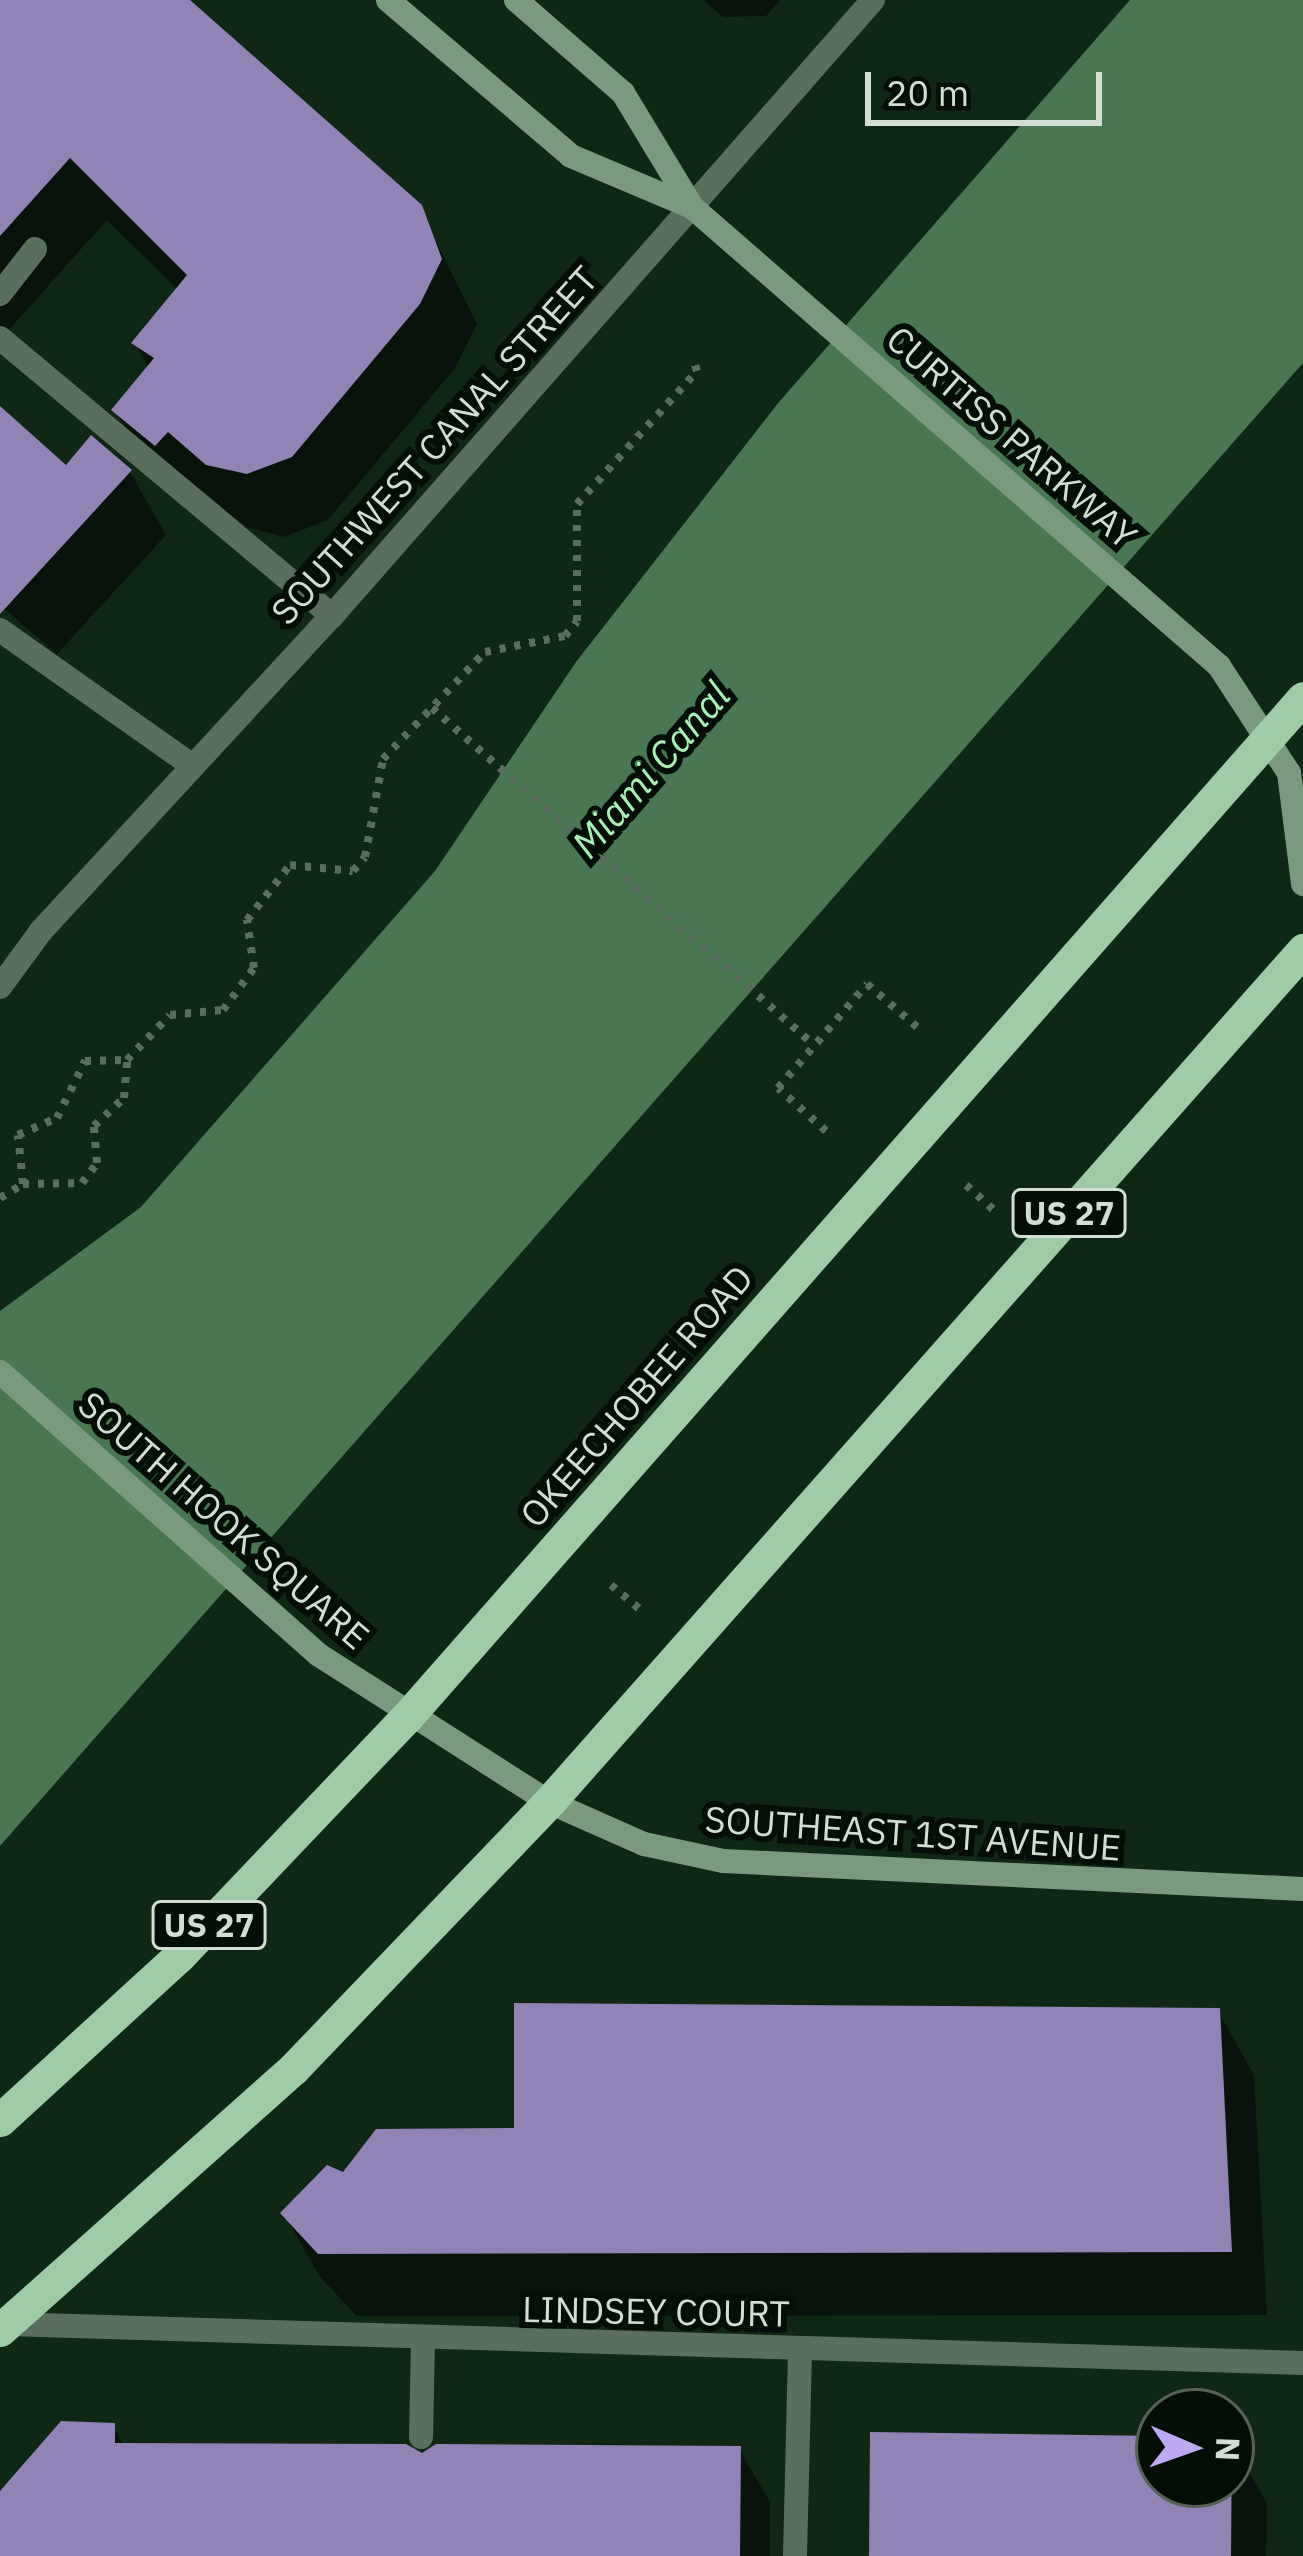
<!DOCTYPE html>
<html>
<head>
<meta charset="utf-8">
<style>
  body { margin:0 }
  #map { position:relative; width:1303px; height:2556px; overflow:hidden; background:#0f2715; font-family:"IBM Plex Sans",sans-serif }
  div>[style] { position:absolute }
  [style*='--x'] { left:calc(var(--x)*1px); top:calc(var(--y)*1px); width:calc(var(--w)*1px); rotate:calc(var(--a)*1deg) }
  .water>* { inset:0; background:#487752 }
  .shadow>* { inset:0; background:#0007 }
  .building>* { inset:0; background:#9183b6 }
  .path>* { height:8px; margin-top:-4px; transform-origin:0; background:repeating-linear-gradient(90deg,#586d5d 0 6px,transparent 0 15px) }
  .service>* { height:24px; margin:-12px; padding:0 12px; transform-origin:12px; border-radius:12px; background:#5a6e5e }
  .minor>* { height:24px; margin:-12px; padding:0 12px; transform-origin:12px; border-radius:12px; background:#5a6e5e }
  .secondary>* { height:24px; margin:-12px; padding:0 12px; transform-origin:12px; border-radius:12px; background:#7a9a80 }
  .trunk>* { height:33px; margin:-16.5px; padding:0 16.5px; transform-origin:16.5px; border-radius:16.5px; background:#9ecca6 }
  span { translate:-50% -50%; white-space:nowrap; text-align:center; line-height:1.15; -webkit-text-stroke:12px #050e06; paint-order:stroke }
  .shield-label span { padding:3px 9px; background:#050e06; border:3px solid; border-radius:9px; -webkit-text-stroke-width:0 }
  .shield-label { font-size:33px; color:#d0dfd2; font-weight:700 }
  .street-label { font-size:36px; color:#d0dfd2 }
  .water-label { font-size:39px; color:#a9f1b7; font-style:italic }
  .north { position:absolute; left:1135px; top:2388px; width:120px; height:120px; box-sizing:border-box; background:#050e06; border:3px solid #566258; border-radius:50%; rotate:92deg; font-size:33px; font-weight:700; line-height:48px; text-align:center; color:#d0dfd2 }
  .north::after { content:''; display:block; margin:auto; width:42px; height:54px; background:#bea9f5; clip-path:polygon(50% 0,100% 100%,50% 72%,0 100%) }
  .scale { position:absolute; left:865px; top:72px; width:237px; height:54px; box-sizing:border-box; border:6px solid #d0dfd2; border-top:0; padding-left:15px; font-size:36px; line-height:42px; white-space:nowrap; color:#d0dfd2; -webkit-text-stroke:9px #050e06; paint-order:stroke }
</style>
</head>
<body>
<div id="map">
  <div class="water">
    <div style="clip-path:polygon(1130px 0,1303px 0,1303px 363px,0 1846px,0 1311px,141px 1207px,435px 871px,576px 662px,779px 402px)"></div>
  </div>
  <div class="shadow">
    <div style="clip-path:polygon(0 0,186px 0,419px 207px,477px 324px,455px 368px,328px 520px,284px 537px,246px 527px,205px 493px,192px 507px,152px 473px,115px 410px,149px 368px,135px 343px,178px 290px,107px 220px,0 340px)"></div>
    <div style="clip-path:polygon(704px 0,780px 0,766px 16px,723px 17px)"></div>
    <div style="clip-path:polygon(0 410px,66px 470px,130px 472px,166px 535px,57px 654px,0 605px)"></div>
    <div style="clip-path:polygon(1218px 2011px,1254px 2075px,1267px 2315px,357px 2316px,320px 2277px,284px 2214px,344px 2175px,517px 2131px)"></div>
    <div style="clip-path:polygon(113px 2426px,124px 2446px,422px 2457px,739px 2449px,770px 2502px,770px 2556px,0 2556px,0 2496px)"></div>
    <div style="clip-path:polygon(1159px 2439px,1159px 2484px,1231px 2484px,1231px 2441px,1267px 2503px,1266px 2556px,872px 2556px)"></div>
  </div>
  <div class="building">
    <div style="clip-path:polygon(0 0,190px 0,422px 205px,442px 259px,420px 304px,292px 457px,247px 474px,206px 465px,168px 432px,155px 446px,111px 410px,154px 358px,131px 343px,187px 275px,70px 158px,0 236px)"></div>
    <div style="clip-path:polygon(0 406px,66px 465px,91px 435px,132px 470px,0 614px)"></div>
    <div style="clip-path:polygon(514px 2003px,1220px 2008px,1232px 2252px,318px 2254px,280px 2213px,327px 2165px,343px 2172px,376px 2129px,514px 2128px)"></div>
    <div style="clip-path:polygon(61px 2421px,115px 2423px,115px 2443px,406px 2444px,422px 2453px,436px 2444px,741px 2446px,740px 2556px,0 2556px,0 2491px)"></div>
    <div style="clip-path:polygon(870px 2432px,1159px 2436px,1159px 2484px,1231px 2484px,1232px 2437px,1231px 2556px,869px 2556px)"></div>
  </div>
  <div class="path">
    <div style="--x:432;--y:708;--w:509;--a:41.42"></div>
    <div style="--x:826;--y:1131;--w:64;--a:-138.1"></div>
    <div style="--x:778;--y:1088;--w:137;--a:-49.4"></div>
    <div style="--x:867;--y:984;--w:66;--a:40.7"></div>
    <div style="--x:23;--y:1184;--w:59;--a:-1"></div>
    <div style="--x:82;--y:1183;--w:25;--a:-53"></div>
    <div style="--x:97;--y:1163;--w:37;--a:-95"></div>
    <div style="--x:94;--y:1126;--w:41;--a:-43"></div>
    <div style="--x:124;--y:1098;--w:38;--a:-85"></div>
    <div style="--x:966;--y:1185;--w:40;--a:42"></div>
    <div style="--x:0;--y:1198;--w:27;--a:-31"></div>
    <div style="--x:23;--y:1184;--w:49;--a:-95.8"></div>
    <div style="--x:18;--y:1135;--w:43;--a:-23.6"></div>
    <div style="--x:57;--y:1118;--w:64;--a:-63.8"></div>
    <div style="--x:85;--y:1061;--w:42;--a:-1.4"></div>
    <div style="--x:127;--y:1060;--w:62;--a:-46.3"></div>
    <div style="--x:170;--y:1015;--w:53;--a:-5.4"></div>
    <div style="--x:223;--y:1010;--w:52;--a:-53.6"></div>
    <div style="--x:254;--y:968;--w:49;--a:-98.3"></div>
    <div style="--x:247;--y:920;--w:70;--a:-52"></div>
    <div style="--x:290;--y:865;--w:63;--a:5.4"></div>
    <div style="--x:353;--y:871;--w:18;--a:-49"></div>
    <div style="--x:365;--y:857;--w:100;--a:-79.6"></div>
    <div style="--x:383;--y:759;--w:148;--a:-46.4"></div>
    <div style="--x:485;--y:652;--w:82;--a:-11.3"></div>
    <div style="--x:565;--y:636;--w:19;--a:-51"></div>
    <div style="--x:577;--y:621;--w:117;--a:-90"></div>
    <div style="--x:577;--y:504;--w:179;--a:-47.9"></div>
    <div style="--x:697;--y:371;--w:13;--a:-108"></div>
    <div style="--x:611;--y:1585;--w:39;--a:40"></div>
  </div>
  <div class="service">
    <div style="--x:0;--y:294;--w:57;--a:-52.1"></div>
    <div style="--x:0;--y:338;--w:433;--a:39.9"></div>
    <div style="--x:0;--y:630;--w:236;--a:35.2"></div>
    <div style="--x:421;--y:2437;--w:95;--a:-88.8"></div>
    <div style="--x:795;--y:2556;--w:206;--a:-88.6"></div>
  </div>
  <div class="minor">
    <div style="--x:0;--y:987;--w:69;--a:-53.8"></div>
    <div style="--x:41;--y:931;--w:429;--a:-47.3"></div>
    <div style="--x:332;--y:616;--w:820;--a:-48.71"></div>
    <div style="--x:7;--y:2324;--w:1297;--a:1.72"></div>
  </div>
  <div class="secondary">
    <div style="--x:388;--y:0;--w:240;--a:40.4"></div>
    <div style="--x:571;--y:156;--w:131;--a:22.9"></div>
    <div style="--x:692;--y:207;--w:699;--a:41.05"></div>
    <div style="--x:1219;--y:666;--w:128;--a:56.8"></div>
    <div style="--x:1289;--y:773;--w:112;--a:82.8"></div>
    <div style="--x:516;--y:0;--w:142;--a:41"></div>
    <div style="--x:623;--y:93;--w:133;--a:58.8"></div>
    <div style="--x:0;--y:1372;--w:426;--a:41.6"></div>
    <div style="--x:319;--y:1655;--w:273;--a:32.6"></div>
    <div style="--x:549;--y:1802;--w:104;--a:23.9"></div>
    <div style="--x:644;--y:1844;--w:81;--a:12.1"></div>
    <div style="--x:723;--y:1861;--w:581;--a:2.76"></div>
  </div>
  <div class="trunk">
    <div style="--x:0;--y:2120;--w:243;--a:-42.5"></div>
    <div style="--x:179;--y:1956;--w:329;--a:-46.4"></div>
    <div style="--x:406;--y:1718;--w:1358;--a:-48.67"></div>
    <div style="--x:0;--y:2330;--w:392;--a:-41.7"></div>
    <div style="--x:293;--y:2069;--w:370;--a:-46.2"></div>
    <div style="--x:549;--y:1802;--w:1138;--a:-48.49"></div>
  </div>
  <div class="shield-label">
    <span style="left:1069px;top:1213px">US 27</span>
    <span style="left:209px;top:1925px">US 27</span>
  </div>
  <div class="street-label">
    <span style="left:1012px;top:437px;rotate:41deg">CURTISS PARKWAY</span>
    <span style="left:434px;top:445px;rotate:-48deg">SOUTHWEST CANAL STREET</span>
    <span style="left:636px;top:1396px;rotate:-49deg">OKEECHOBEE ROAD</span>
    <span style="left:224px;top:1520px;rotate:41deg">SOUTH HOOK SQUARE</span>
    <span style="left:913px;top:1833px;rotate:4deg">SOUTHEAST 1ST AVENUE</span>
    <span style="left:656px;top:2311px;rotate:1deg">LINDSEY COURT</span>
  </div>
  <div class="water-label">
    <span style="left:651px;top:770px;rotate:-49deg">Miami Canal</span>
  </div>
  <div class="north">N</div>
  <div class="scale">20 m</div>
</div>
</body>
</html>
